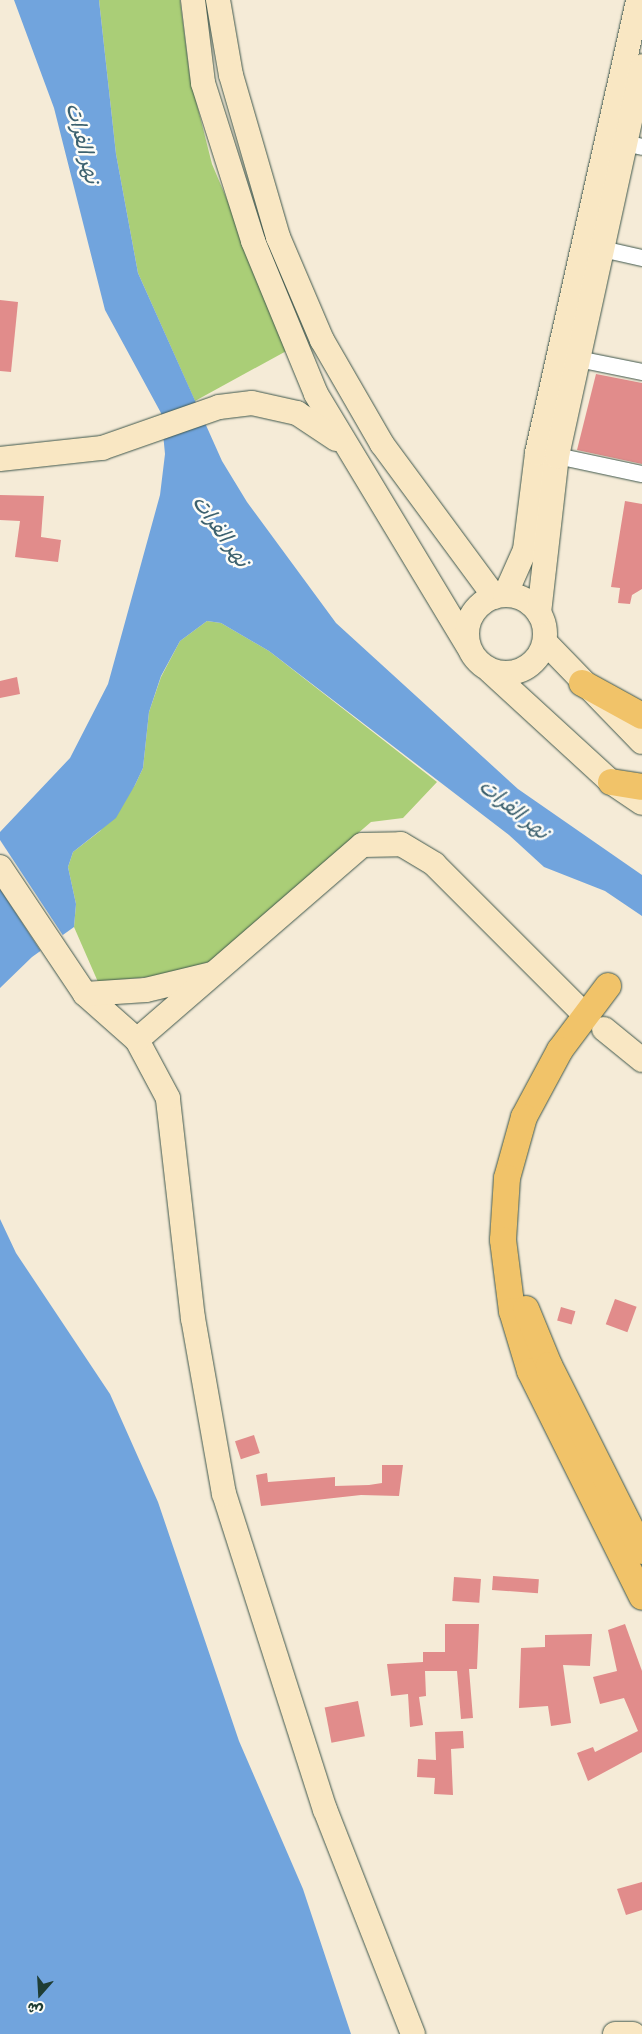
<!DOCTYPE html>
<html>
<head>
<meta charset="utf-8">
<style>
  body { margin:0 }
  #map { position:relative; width:642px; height:2034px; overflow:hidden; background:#f5ebd7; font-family:Caveat,"Playpen Sans Arabic",sans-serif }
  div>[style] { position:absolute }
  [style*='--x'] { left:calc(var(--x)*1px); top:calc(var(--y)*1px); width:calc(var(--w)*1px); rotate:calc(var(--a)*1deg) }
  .green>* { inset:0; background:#aace77 }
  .water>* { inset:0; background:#71a4dd }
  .pier>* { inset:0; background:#f5ebd7 }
  .building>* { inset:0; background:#e18c8b; transform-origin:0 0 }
  .roads { filter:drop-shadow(0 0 1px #3f574c) drop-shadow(0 0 1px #3f574c) }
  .street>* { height:16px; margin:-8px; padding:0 8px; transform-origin:8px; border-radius:8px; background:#fff }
  .secondary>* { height:24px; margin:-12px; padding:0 12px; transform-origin:12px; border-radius:12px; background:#f9e7c3 }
  .secondary>.ring { margin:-12px; padding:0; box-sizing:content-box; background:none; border:24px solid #f9e7c3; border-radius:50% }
  .primary>* { height:26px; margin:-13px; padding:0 13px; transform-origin:13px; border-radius:13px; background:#f1c369 }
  span { translate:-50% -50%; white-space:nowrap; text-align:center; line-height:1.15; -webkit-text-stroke:5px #fdfcf7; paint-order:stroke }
  .water-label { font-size:21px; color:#3c616f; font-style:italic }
  .north { position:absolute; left:15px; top:1969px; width:50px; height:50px; -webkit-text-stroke:4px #fdfcf7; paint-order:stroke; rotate:199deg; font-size:14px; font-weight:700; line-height:20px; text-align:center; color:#1f3d34 }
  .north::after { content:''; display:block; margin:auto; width:18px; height:22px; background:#1f3d34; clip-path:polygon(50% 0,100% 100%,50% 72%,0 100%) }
</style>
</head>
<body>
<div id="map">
  <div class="green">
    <div style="clip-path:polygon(99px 0,180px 0,190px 77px,212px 164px,290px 349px,195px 401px,138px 273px,116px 154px)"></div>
    <div style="clip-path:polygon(207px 621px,221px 623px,269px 651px,437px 782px,403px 818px,371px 822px,209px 962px,158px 976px,98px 982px,74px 927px,76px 904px,68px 867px,73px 852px,100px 831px,135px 785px,143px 768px,149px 712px,161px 677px,180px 641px)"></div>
  </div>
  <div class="water">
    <div style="clip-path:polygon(14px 0,99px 0,116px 154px,138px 273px,222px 461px,247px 502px,336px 623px,518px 789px,642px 875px,642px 916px,605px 891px,544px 867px,509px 835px,269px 651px,221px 623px,207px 621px,180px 641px,161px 676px,149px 712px,143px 768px,135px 785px,116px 818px,73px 852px,68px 867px,76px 904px,74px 927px,32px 957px,0 988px,0 832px,70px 758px,108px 684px,160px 495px,165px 454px,161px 413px,105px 310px,54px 108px)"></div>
    <div style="clip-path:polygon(0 1219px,16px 1253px,110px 1394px,158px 1502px,239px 1741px,303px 1889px,351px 2034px,0 2034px)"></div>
  </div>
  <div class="pier">
    <div style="clip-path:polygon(0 840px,64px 937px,42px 953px,0 889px)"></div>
  </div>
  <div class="building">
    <div style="clip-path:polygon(0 300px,18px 302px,11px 372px,0 371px)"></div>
    <div style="clip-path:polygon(596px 374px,642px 383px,642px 464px,577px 450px)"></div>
    <div style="clip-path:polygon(0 495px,44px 496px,41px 537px,61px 540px,58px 562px,15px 557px,20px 521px,0 520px)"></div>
    <div style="clip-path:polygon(625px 501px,642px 504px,642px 589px,632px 595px,630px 604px,618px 603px,620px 588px,611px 587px)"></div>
    <div style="clip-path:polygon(17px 677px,20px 694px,0 698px,0 681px)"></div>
    <div style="left:615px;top:1299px;width:23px;height:27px;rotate:20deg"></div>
    <div style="left:561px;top:1307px;width:15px;height:14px;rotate:16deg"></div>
    <div style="left:254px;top:1435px;width:19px;height:20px;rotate:72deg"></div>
    <div style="clip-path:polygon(382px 1465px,403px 1465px,399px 1496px,361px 1495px,261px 1506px,256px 1475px,267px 1473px,268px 1482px,335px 1477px,335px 1486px,369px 1485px,382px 1483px)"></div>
    <div style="left:493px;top:1576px;width:46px;height:14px;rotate:4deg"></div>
    <div style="left:454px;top:1577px;width:27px;height:24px;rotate:4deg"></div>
    <div style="clip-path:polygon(445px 1624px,479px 1624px,477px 1669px,469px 1669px,473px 1718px,461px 1719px,457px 1671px,425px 1671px,426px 1696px,419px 1697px,423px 1725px,410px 1727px,408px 1694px,391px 1696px,387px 1664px,423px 1662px,423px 1652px,445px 1652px)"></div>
    <div style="clip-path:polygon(625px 1624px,642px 1671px,642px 1752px,588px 1781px,577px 1753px,593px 1747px,595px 1752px,638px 1731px,624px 1698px,600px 1704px,593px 1677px,617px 1671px,608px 1630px)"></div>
    <div style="clip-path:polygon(592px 1634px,590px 1666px,563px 1665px,571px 1723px,551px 1726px,548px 1706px,519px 1708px,521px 1648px,545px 1647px,545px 1635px)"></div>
    <div style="left:358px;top:1701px;width:36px;height:34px;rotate:79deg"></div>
    <div style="clip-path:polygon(463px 1731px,464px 1748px,451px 1749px,453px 1795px,434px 1794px,435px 1778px,417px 1777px,418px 1759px,436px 1760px,435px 1732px)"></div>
    <div style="clip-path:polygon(642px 1882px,642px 1910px,626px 1915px,617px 1889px)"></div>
  </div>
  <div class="roads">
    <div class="street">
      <div style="--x:625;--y:143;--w:17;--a:13"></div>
      <div style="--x:602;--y:249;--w:41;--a:12.7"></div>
      <div style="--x:578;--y:359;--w:65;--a:11.5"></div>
      <div style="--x:557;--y:456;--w:87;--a:12"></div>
    </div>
    <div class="secondary">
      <div style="--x:193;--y:0;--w:84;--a:83.1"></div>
      <div style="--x:203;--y:83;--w:166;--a:72.4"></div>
      <div style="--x:253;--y:241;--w:165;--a:67.6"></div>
      <div style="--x:316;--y:394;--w:294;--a:58.9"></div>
      <div style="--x:218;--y:0;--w:76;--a:80.2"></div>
      <div style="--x:231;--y:75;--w:169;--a:73.8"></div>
      <div style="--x:278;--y:237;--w:112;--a:66.9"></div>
      <div style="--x:322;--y:340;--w:120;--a:60"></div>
      <div style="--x:382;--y:444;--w:190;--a:53.6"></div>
      <div style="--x:0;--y:459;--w:103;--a:-6.2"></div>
      <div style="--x:102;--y:448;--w:124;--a:-19.3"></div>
      <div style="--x:219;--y:407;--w:33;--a:-7"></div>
      <div style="--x:252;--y:403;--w:46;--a:12.5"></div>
      <div style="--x:297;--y:413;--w:47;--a:33.7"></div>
      <div class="ring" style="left:467px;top:595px;width:54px;height:54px"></div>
      <div style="--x:505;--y:595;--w:49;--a:-66"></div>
      <div style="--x:525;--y:550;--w:98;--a:-82.9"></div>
      <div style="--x:537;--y:453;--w:464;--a:-77.4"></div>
      <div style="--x:539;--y:613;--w:158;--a:-83.5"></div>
      <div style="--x:557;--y:456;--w:399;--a:-77.7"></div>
      <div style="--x:545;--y:642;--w:139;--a:45.9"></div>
      <div style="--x:490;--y:671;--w:164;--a:42.5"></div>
      <div style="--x:611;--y:782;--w:37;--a:34"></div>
      <div style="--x:0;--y:867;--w:153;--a:56.2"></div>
      <div style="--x:85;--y:994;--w:69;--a:41.5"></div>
      <div style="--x:85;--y:994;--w:61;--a:-3.8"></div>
      <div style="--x:146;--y:990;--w:68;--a:-13.6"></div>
      <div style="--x:604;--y:1029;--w:49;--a:39.2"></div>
      <div style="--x:413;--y:2034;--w:241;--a:-111.4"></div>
      <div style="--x:325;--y:1810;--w:332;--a:-107.7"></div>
      <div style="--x:224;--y:1494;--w:178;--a:-100"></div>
      <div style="--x:193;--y:1319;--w:222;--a:-96.5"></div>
      <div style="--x:168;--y:1098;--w:66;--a:-118.1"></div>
      <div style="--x:137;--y:1040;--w:298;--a:-40.9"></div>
      <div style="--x:362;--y:845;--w:39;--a:-1"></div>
      <div style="--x:401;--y:844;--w:39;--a:31"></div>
      <div style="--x:434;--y:864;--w:204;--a:45"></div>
      <div style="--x:615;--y:2034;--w:18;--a:0"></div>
    </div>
    <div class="primary">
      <div style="--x:582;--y:683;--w:68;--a:28.8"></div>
      <div style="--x:611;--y:782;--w:31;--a:9"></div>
      <div style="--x:608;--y:986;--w:80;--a:126.9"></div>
      <div style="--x:560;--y:1050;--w:76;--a:118.2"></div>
      <div style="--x:524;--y:1117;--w:63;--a:105.6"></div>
      <div style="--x:507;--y:1178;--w:62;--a:93.7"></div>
      <div style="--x:503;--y:1240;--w:72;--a:82.8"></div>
      <div style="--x:512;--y:1311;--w:63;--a:73.3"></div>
      <div style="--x:530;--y:1371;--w:252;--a:63.6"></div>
      <div style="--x:526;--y:1309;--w:61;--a:67.7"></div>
      <div style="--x:549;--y:1365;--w:208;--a:63.4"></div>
    </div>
  </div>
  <div class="water-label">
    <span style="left:83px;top:143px;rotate:76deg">نهر الفرات</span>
    <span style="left:221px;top:531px;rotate:55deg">نهر الفرات</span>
    <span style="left:514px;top:809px;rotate:39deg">نهر الفرات</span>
  </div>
  <div class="north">ش</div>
</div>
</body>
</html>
